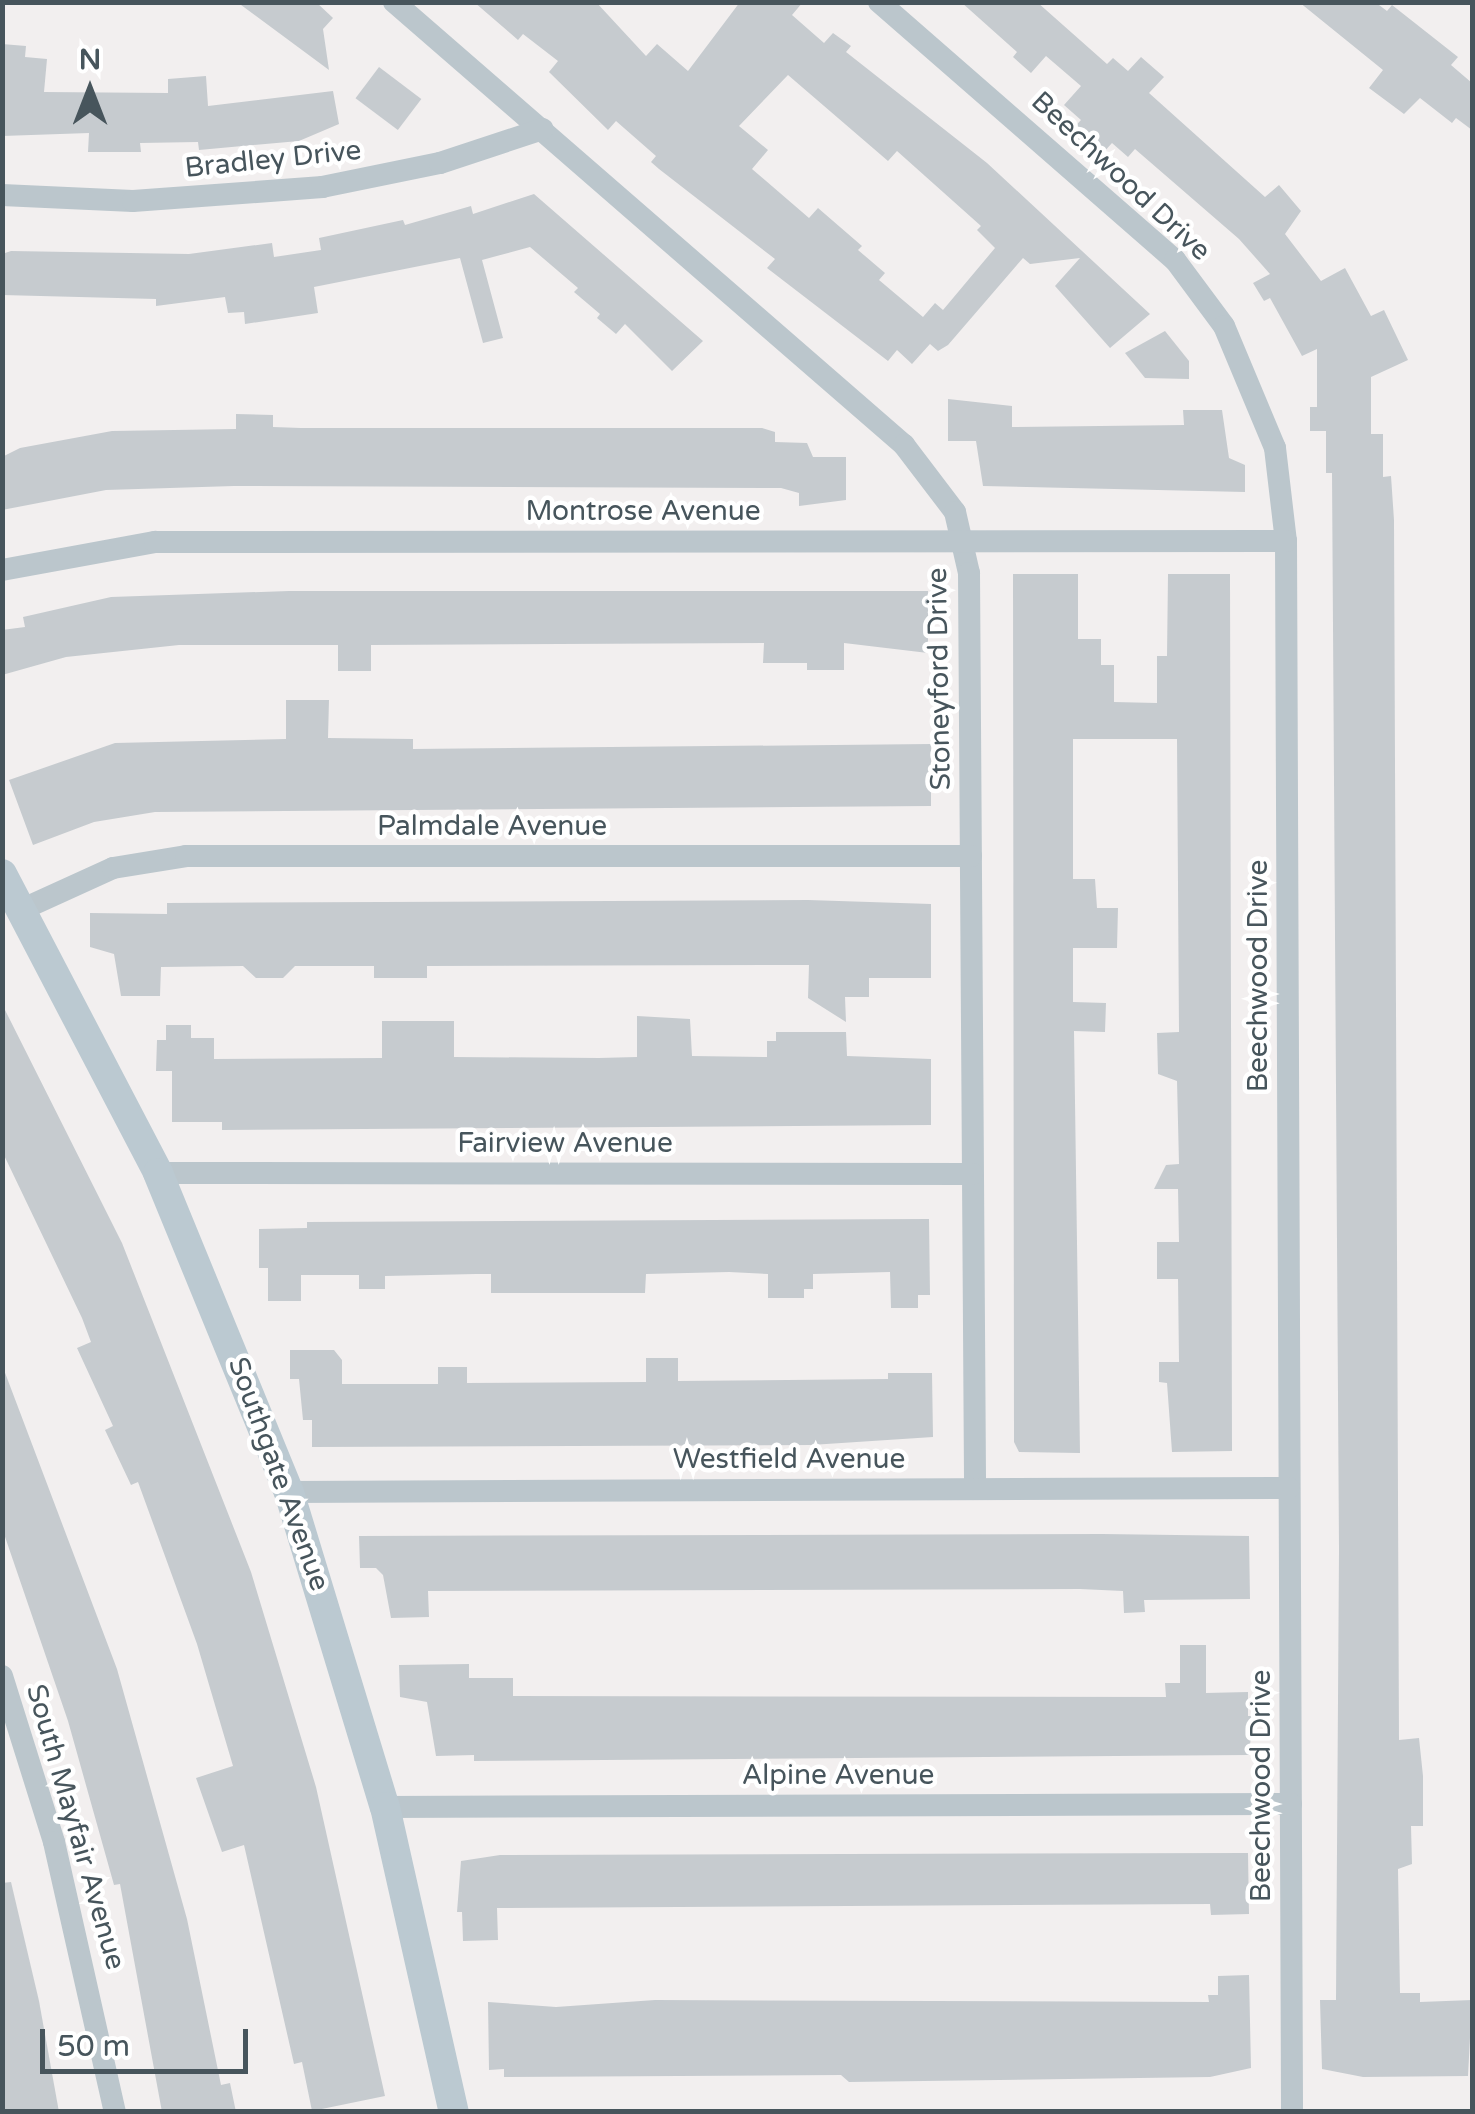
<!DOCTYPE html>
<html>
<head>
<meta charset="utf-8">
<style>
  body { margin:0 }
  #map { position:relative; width:1475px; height:2114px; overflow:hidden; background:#f2efef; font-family:"Varela Round",sans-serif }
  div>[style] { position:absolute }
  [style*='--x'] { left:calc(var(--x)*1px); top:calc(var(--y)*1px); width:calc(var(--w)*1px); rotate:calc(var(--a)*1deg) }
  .building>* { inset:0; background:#c6cbcf; transform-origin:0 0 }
  .street>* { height:22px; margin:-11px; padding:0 11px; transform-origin:11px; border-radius:11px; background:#bbc6cc }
  .secondary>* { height:30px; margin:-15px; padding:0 15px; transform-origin:15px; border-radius:15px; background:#bbc9d1 }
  span { translate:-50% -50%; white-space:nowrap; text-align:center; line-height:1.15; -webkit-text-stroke:9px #fff; paint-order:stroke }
  .street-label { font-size:28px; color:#47555c }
  .frame { position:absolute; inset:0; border:5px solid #47555c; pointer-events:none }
  .north { position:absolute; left:40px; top:40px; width:100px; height:100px; -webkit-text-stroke:8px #fff; paint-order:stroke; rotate:0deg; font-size:28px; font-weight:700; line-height:40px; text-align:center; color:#47555c }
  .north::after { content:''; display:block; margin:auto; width:35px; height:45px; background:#47555c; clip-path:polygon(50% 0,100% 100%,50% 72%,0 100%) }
  .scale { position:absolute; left:40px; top:2029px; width:208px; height:45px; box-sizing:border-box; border:5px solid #47555c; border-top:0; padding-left:12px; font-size:30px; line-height:35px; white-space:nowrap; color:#47555c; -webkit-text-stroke:8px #fff; paint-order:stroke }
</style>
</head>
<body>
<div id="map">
  <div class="building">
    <div style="clip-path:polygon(237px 2px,316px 2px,333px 18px,323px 29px,329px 70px)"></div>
    <div style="clip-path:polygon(evenodd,474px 2px,596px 2px,646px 56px,657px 44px,688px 71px,740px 2px,803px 2px,792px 15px,824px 43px,833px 33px,851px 46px,846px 52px,987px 163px,1150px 314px,1110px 348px,1055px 286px,1080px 258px,1030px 264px,1023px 258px,948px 345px,938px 351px,930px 344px,912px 364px,897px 350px,888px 361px,767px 268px,775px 259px,659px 169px,651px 162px,656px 156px,616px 121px,608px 130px,549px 72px,558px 61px,523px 34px,518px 40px,474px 2px,788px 75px,888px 161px,897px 151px,981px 226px,977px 230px,995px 248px,943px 310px,935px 303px,923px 317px,879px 280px,885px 273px,858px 250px,862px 246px,818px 208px,809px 218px,752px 169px,768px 150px,739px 126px,788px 75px)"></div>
    <div style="clip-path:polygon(961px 2px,1037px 2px,1107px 64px,1113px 58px,1128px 71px,1141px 57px,1164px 77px,1149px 93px,1265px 197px,1279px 185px,1301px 211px,1285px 234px,1321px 281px,1345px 268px,1371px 316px,1384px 310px,1408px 360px,1371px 377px,1371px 434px,1383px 434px,1383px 477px,1391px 476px,1394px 520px,1399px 1740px,1419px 1738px,1423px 1776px,1423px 1826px,1411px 1826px,1412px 1864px,1398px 1869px,1400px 1993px,1420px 1993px,1420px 2002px,1472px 2000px,1468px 2076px,1363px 2077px,1322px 2069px,1320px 2000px,1336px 2000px,1339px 1550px,1332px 473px,1326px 473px,1326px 431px,1310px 431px,1310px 407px,1317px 407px,1317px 349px,1302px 356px,1270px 298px,1264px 301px,1253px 283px,1270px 274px,1239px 239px,1135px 149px,1128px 157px,1112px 143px,1094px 163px,1065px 137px,1081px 120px,1064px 105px,1081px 86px,1046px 56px,1031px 73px,1013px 57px,1017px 52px)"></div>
    <div style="clip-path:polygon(1299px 2px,1375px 2px,1387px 11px,1392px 5px,1458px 57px,1451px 65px,1472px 83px,1472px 130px,1456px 118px,1452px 123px,1420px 98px,1404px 114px,1369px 88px,1383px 70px)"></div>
    <div style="clip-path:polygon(2px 44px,26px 46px,25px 57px,47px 59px,44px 92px,168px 93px,168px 79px,206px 76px,208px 106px,333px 91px,339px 124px,299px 141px,199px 150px,198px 142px,140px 143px,141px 152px,88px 152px,89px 133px,2px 136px)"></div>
    <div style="left:379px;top:67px;width:53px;height:39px;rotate:37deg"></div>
    <div style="clip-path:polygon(534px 194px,703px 341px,672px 371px,625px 324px,616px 334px,597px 318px,600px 314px,574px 292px,578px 288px,530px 247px,482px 260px,503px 338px,483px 343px,460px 258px,314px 287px,318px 313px,245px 324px,244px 312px,228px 313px,225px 297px,156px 306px,156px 299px,2px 295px,2px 254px,11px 251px,189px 254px,272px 243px,274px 257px,321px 250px,319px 238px,403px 220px,405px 225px,471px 206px,473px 214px)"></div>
    <div style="clip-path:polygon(1165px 331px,1189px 361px,1189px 379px,1145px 378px,1125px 353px)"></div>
    <div style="clip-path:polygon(948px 399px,1012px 406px,1012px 427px,1184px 425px,1183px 410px,1222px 410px,1229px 458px,1245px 465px,1245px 492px,983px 486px,976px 441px,948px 441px)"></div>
    <div style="clip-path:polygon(236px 414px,273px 415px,273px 427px,301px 428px,762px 428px,775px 432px,775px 442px,807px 443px,813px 457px,846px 457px,846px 500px,799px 506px,799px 493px,781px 488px,234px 486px,106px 490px,2px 510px,2px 457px,20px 448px,112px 431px,236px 429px)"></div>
    <div style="clip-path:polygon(1013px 574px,1078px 574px,1078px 639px,1101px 639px,1101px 665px,1114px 665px,1114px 702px,1157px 703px,1157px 656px,1167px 656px,1168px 574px,1230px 574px,1232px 1451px,1172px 1452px,1167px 1383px,1159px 1382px,1159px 1362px,1179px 1362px,1178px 1279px,1157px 1279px,1157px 1242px,1179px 1242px,1178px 1189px,1154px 1189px,1166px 1165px,1179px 1164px,1177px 1081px,1158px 1074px,1157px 1033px,1179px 1032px,1177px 739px,1073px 739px,1073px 879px,1095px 879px,1097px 908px,1118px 908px,1117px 948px,1073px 948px,1073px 1002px,1106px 1003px,1105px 1032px,1074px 1031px,1080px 1453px,1019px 1452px,1014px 1442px)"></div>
    <div style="clip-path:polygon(289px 591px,928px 591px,928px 653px,844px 643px,844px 670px,807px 670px,807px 663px,763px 663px,764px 643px,371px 645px,371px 671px,338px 671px,338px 645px,179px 645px,66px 657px,2px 675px,2px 630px,25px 627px,23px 617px,111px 597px)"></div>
    <div style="clip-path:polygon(286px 700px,329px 700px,328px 738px,413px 739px,413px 749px,931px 744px,931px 766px,939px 771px,931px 779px,931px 806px,155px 812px,94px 822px,33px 845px,9px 780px,115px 743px,286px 739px)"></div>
    <div style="clip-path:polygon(808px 900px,931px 904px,931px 978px,869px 978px,869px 997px,845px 997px,846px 1022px,808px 998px,809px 965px,427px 966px,427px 978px,374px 978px,374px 966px,295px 966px,283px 978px,256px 978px,243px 966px,161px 967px,160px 996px,121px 996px,114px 954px,90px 947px,90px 913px,167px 914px,167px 903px)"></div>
    <div style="clip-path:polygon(2px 1004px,122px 1243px,251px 1572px,316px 1787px,385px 2096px,312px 2111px,302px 2062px,294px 2064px,244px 1845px,222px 1852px,196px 1778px,233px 1766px,197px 1644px,138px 1482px,131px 1485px,105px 1430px,113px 1426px,77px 1348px,91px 1342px,82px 1318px,2px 1151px)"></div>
    <div style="clip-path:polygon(637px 1016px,690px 1019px,692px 1056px,767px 1057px,767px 1041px,776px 1041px,776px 1032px,846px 1032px,847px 1056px,931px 1059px,931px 1125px,222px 1130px,222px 1122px,172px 1122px,172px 1071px,156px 1071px,157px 1040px,166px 1040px,166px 1025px,191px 1025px,191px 1038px,214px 1038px,214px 1059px,382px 1058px,382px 1021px,454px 1021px,454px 1057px,599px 1058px,637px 1057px)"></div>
    <div style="clip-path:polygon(929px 1219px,930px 1295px,918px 1295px,918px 1308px,891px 1308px,890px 1272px,813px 1274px,813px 1289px,804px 1289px,804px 1298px,768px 1298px,768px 1274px,729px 1272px,646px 1274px,645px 1293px,491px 1293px,491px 1274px,476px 1274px,385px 1276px,385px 1289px,359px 1289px,359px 1275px,301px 1275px,301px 1301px,268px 1301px,268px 1268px,259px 1268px,259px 1229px,307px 1228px,307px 1222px)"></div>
    <div style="clip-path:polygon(290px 1350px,334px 1350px,342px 1360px,342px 1384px,438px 1384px,438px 1367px,467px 1367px,467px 1383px,646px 1382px,646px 1358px,678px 1358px,678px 1381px,888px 1379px,888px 1373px,932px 1373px,933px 1437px,811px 1445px,312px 1447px,312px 1420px,303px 1420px,299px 1379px,290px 1379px)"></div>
    <div style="clip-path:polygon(4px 1370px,117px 1669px,187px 1919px,221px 2085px,230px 2083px,236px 2112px,162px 2112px,120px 1884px,114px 1885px,68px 1721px,2px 1528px)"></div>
    <div style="clip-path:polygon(1102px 1534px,1249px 1536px,1250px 1599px,1144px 1600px,1145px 1612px,1124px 1613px,1123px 1591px,1080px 1589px,428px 1591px,429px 1617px,391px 1618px,383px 1575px,376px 1568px,360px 1568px,359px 1536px)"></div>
    <div style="clip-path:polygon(1180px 1645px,1206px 1645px,1206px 1693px,1248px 1692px,1248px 1716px,1253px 1716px,1249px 1755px,474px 1761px,474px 1755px,436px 1756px,427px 1702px,400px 1697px,399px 1665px,469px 1664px,469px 1678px,513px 1678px,513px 1696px,1166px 1697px,1165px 1683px,1180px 1683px)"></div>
    <div style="clip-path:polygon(1248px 1853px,1249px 1914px,1211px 1915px,1210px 1904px,497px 1908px,498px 1940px,463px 1941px,462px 1912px,457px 1912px,461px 1861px,500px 1855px)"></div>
    <div style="clip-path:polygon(11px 1882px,39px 2001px,59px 2112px,2px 2112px,2px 1883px)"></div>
    <div style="clip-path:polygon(1249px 1975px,1251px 2068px,1210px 2077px,849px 2082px,841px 2075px,504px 2077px,504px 2069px,489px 2070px,488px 2002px,556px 2007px,655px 2000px,1209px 2002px,1208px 1995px,1218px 1995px,1218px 1976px)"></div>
  </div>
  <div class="street">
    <div style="--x:394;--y:2;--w:676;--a:40.98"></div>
    <div style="--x:904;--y:445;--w:84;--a:52.7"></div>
    <div style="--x:955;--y:512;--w:63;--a:77.1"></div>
    <div style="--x:969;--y:573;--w:915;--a:89.62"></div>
    <div style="--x:879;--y:2;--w:393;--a:41.1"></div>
    <div style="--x:1175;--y:260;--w:82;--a:53.4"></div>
    <div style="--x:1224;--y:326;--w:132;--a:67.3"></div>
    <div style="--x:1275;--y:448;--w:94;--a:83.3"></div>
    <div style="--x:1286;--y:541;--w:1571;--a:89.78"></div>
    <div style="--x:2;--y:195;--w:131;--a:2.6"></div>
    <div style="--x:133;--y:201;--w:190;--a:-4.2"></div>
    <div style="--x:322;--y:187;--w:120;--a:-11.5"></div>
    <div style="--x:440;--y:163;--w:108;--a:-18.3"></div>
    <div style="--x:2;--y:570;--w:156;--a:-10.4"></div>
    <div style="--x:155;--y:542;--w:1131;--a:-0.05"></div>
    <div style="--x:23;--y:909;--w:99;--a:-24.5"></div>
    <div style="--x:113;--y:868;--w:74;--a:-9.3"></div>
    <div style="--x:186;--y:856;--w:785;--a:0"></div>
    <div style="--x:158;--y:1173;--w:814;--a:0.07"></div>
    <div style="--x:289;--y:1492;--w:1000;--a:-0.23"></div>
    <div style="--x:2;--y:1676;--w:174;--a:72.6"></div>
    <div style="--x:54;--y:1842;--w:277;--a:77.3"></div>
    <div style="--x:385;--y:1807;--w:906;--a:-0.19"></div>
  </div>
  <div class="secondary">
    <div style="--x:2;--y:874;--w:337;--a:62.4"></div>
    <div style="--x:158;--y:1173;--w:345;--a:67.7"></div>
    <div style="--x:289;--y:1492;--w:329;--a:73.1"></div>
    <div style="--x:385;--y:1807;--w:313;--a:77.3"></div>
  </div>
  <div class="street-label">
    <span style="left:273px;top:159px;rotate:-6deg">Bradley Drive</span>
    <span style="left:1121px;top:176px;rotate:43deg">Beechwood Drive</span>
    <span style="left:643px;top:511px">Montrose Avenue</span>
    <span style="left:939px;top:679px;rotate:-91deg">Stoneyford Drive</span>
    <span style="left:492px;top:826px">Palmdale Avenue</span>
    <span style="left:1258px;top:976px;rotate:-90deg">Beechwood Drive</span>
    <span style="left:565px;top:1143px">Fairview Avenue</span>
    <span style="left:789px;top:1459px">Westfield Avenue</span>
    <span style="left:279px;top:1474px;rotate:70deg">Southgate Avenue</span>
    <span style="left:838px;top:1775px">Alpine Avenue</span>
    <span style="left:1261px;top:1786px;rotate:-90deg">Beechwood Drive</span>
    <span style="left:76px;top:1827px;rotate:74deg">South Mayfair Avenue</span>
  </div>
  <div class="frame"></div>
  <div class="north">N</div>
  <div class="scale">50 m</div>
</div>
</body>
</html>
